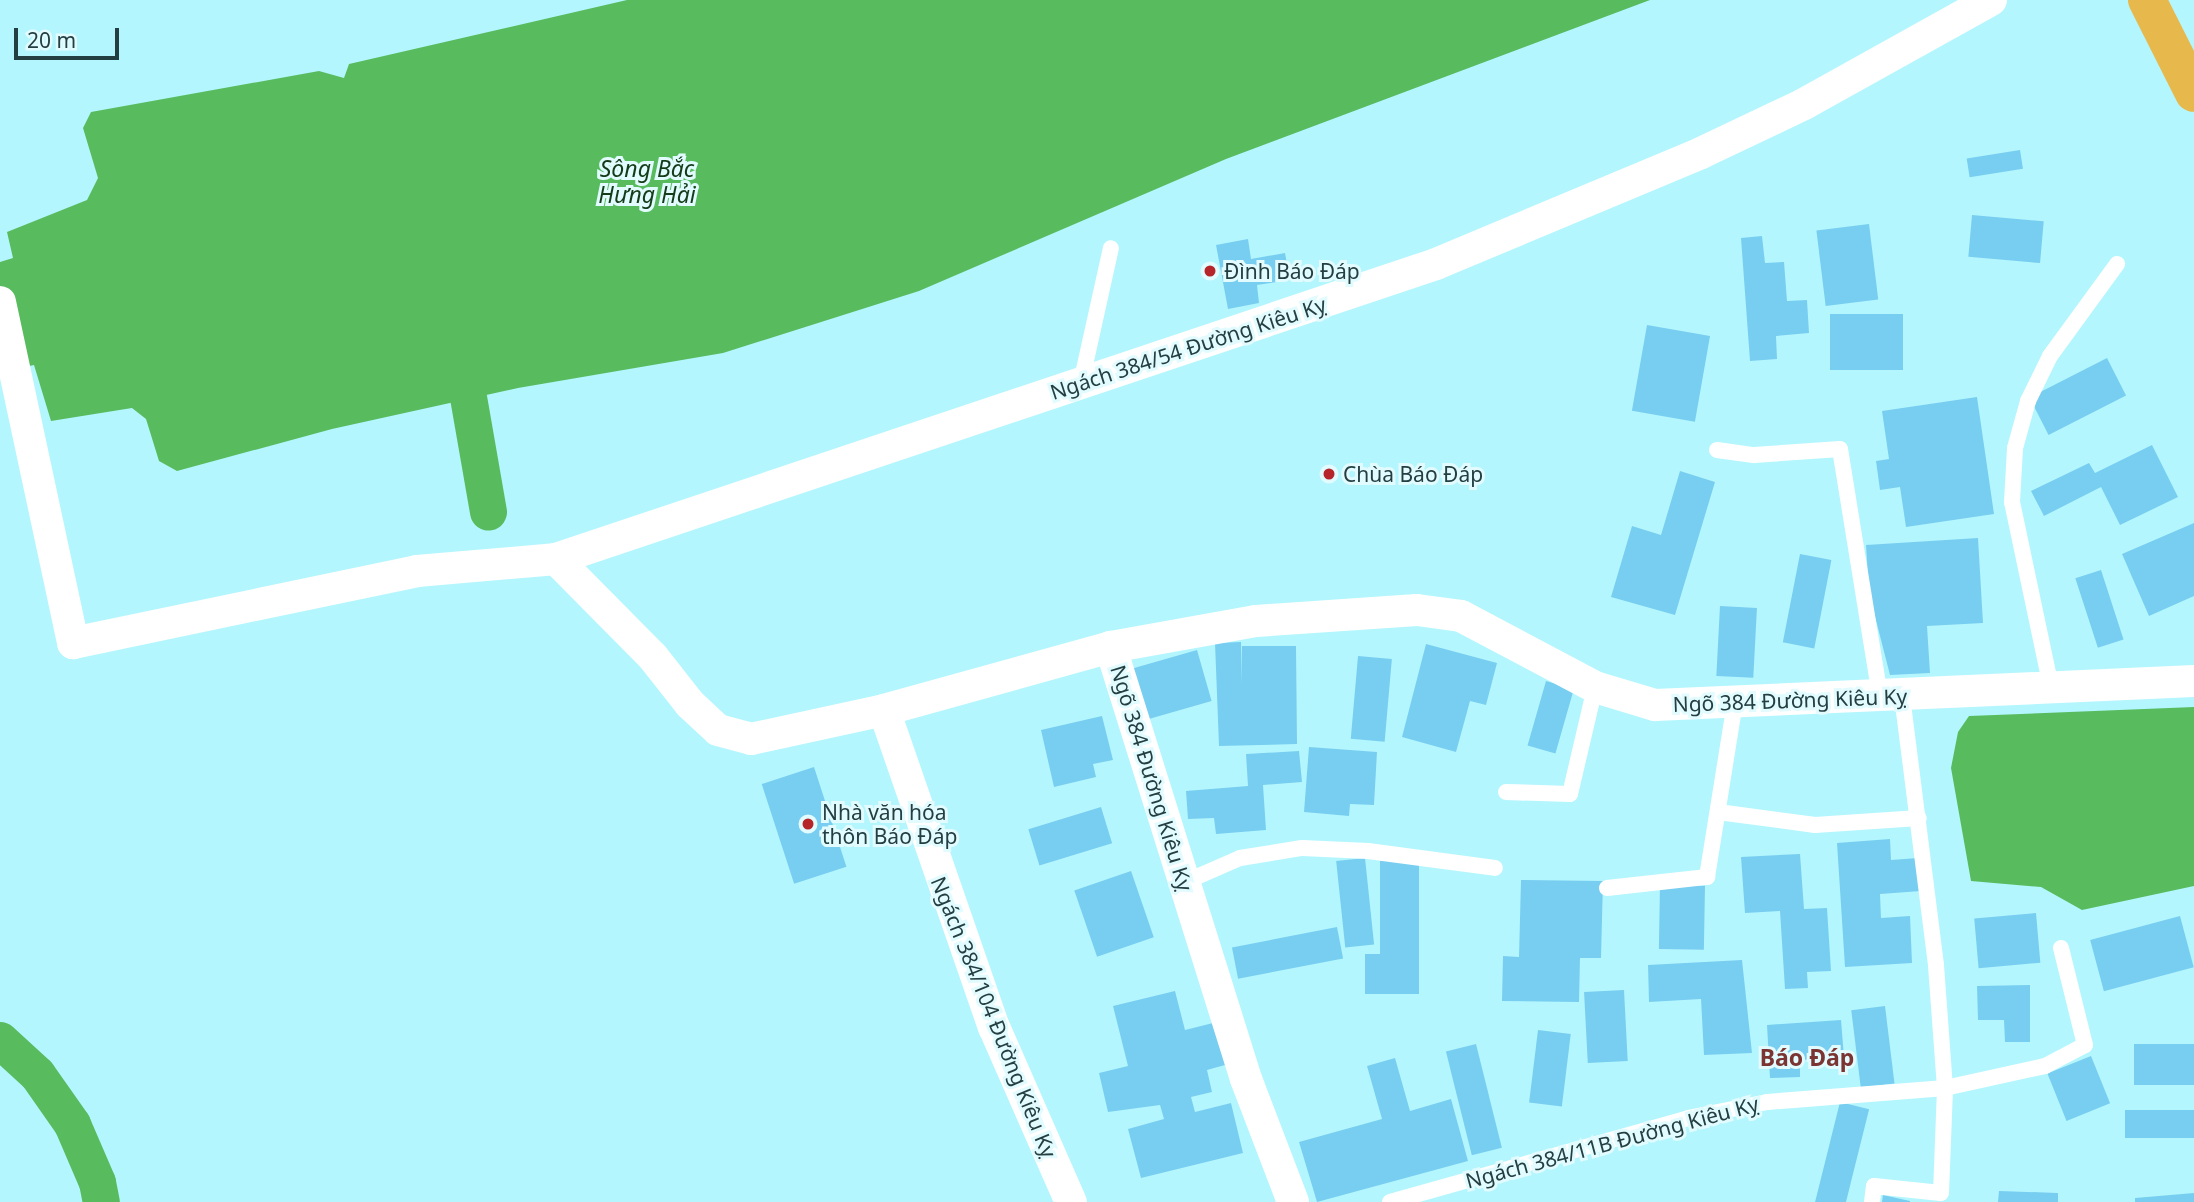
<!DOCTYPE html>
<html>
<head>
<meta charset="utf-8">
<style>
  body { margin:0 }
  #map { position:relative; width:2194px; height:1202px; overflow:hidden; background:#b4f6fe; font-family:"Noto Sans",sans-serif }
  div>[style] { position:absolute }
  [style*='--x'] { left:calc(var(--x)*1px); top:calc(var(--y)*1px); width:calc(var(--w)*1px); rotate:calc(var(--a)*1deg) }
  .water>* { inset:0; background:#58bc5f }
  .canal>* { height:37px; margin:-18.5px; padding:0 18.5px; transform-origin:18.5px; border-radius:18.5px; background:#58bc5f }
  .building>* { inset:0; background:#78cef0; transform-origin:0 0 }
  .lane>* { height:16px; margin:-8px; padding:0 8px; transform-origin:8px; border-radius:8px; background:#fff }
  .street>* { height:32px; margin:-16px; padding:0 16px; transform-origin:16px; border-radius:16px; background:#fff }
  .highway>* { height:38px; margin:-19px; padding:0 19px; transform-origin:19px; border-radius:19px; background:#e7b84c }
  .dots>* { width:19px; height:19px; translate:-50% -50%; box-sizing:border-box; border:4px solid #e2fbfe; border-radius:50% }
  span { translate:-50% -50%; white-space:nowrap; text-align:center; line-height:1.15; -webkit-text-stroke:6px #e2fbfe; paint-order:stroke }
  .poi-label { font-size:21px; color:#243f42 }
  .left { translate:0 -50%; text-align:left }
  .street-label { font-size:21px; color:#243f42 }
  .water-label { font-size:23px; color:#143c18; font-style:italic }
  .neighbourhood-label { font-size:23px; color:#7b3431; font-weight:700 }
  .scale { position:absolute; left:14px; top:28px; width:105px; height:32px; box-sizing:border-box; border:4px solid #243f42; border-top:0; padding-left:9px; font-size:21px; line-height:24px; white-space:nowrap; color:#243f42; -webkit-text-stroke:5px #e2fbfe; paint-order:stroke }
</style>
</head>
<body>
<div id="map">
  <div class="water">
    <div style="clip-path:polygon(627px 0,1650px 0,1226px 159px,919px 291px,723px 353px,518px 388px,332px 429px,177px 471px,159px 461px,146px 419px,132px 408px,51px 421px,34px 365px,0 372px,0 262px,13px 258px,7px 232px,87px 200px,98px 178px,83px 128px,91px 112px,319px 71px,344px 78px,349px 64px)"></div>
    <div style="clip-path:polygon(2194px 707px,2194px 886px,2082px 910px,2041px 887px,1971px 881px,1951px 768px,1958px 732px,1969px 716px)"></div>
  </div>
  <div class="canal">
    <div style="--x:460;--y:351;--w:163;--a:80.1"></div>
    <div style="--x:0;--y:1040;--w:50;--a:42.6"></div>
    <div style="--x:37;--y:1074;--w:61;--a:55"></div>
    <div style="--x:72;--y:1124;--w:63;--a:66.7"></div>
    <div style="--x:97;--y:1182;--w:20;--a:79"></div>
  </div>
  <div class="building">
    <div style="left:2020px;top:150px;width:19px;height:54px;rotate:81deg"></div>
    <div style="left:1972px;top:215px;width:72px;height:42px;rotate:5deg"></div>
    <div style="left:1869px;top:224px;width:76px;height:53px;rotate:83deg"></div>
    <div style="clip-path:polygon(1762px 236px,1765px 263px,1784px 262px,1787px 301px,1807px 300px,1809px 333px,1776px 336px,1777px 359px,1750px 361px,1741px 238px)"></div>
    <div style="clip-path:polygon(1248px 239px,1251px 259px,1285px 253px,1290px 280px,1257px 285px,1259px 303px,1228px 309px,1216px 245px)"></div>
    <div style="left:1830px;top:314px;width:73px;height:56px"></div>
    <div style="left:1647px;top:325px;width:64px;height:87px;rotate:10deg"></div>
    <div style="left:2107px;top:358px;width:42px;height:87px;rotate:63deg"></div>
    <div style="clip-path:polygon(1977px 397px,1994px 514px,1906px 527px,1900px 487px,1880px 490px,1876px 461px,1889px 459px,1882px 411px)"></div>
    <div style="clip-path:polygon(2152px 445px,2178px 497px,2120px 525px,2101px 487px,2044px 516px,2031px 491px,2089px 463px,2095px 473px)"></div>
    <div style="clip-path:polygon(1680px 471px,1715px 482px,1675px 615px,1611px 597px,1632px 526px,1661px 535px)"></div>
    <div style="clip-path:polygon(2194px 523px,2194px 596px,2149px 616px,2122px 554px)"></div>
    <div style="clip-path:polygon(1978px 538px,1983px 623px,1927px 626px,1930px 673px,1890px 675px,1869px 593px,1866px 545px)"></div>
    <div style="left:1800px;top:554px;width:32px;height:90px;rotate:11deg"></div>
    <div style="left:2101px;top:570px;width:73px;height:27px;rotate:72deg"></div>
    <div style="left:1720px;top:606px;width:37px;height:70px;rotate:3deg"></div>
    <div style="clip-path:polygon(1241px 642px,1242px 684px,1242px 646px,1296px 646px,1297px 744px,1219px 746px,1215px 643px)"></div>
    <div style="clip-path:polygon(1426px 644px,1497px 663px,1486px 705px,1470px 701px,1456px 752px,1402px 737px)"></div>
    <div style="left:1197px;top:650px;width:53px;height:68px;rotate:74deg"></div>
    <div style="left:1358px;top:656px;width:34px;height:83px;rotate:5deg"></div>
    <div style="left:1546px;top:681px;width:29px;height:67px;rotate:16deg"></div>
    <div style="clip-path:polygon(1102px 716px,1113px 760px,1093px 764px,1096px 777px,1054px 787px,1041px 730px)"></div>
    <div style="clip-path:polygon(1309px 747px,1377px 752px,1374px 805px,1350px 804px,1349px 816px,1304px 812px)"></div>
    <div style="clip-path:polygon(1299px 751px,1302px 782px,1263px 785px,1266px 830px,1216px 834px,1214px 818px,1188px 819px,1186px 791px,1248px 786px,1246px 754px)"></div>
    <div style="left:814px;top:767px;width:105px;height:55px;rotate:72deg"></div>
    <div style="left:1101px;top:807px;width:38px;height:76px;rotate:73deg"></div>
    <div style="clip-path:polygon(1890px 839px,1891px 860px,1918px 858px,1921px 891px,1880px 894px,1881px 918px,1910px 916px,1912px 963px,1845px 967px,1837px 843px)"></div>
    <div style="clip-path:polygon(1800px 854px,1804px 909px,1827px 908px,1831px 971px,1807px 972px,1808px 988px,1785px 989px,1780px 911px,1745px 913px,1741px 857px)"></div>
    <div style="left:1365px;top:858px;width:87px;height:29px;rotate:84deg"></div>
    <div style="clip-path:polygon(1380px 861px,1419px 861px,1419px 994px,1365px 994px,1365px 954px,1380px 954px)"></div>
    <div style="left:1131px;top:871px;width:70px;height:60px;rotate:71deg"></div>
    <div style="clip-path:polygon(1521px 880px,1603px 881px,1601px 958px,1580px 958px,1579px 1002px,1502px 1001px,1503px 956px,1519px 957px)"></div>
    <div style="left:1660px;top:885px;width:45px;height:64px;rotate:1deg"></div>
    <div style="left:2036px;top:913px;width:50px;height:62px;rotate:85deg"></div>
    <div style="left:2180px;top:916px;width:53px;height:93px;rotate:75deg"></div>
    <div style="left:1337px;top:927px;width:32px;height:107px;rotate:79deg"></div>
    <div style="clip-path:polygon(1742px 960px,1752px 1053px,1704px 1055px,1701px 999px,1649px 1002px,1648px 965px)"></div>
    <div style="clip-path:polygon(2030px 985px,2030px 1042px,2005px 1042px,2004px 1020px,1978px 1020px,1977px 986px)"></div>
    <div style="left:1624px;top:990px;width:71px;height:40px;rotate:87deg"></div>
    <div style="clip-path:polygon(1175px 991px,1185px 1030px,1221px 1021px,1232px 1063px,1207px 1070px,1212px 1092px,1191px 1097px,1195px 1112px,1231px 1103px,1243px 1153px,1141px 1178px,1128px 1129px,1164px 1119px,1160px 1105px,1108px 1112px,1099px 1073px,1128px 1066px,1113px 1006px)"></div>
    <div style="left:1885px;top:1006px;width:78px;height:34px;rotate:83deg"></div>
    <div style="clip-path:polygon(1841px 1020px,1844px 1057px,1800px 1060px,1800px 1077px,1770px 1078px,1767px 1025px)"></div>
    <div style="left:1538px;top:1030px;width:33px;height:73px;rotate:7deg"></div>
    <div style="left:1476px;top:1044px;width:107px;height:31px;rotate:76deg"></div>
    <div style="left:2194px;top:1044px;width:41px;height:60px;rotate:90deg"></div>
    <div style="left:2091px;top:1056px;width:51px;height:47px;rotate:68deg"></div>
    <div style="clip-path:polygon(1395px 1058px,1410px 1111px,1451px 1099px,1468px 1161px,1317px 1202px,1299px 1142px,1382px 1119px,1367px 1066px)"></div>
    <div style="left:1840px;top:1102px;width:30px;height:103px;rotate:14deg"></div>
    <div style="left:2194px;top:1110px;width:28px;height:69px;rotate:90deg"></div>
    <div style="clip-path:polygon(1999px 1191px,2058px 1193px,2058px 1202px,1998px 1202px)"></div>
    <div style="clip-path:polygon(2194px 1193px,2194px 1202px,2135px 1202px,2135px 1198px)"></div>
    <div style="clip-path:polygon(1883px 1195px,1910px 1201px,1910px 1202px,1882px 1202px)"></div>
  </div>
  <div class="lane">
    <div style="--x:1081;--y:383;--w:138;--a:-77.5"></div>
    <div style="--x:1717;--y:450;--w:37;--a:8"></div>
    <div style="--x:1754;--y:455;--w:86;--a:-4"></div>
    <div style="--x:1840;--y:449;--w:251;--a:80.8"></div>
    <div style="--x:2051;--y:687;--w:189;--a:-101.9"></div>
    <div style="--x:2012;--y:502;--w:54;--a:-86.8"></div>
    <div style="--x:2015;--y:448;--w:49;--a:-74.5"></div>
    <div style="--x:2028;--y:401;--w:50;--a:-63.9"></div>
    <div style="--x:2050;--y:356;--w:114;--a:-53.9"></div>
    <div style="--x:1506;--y:792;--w:64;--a:1.8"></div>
    <div style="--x:1570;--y:794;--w:110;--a:-76.8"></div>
    <div style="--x:1718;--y:812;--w:98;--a:7.6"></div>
    <div style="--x:1815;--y:825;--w:104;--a:-3.9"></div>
    <div style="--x:1185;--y:882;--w:60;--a:-23.6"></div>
    <div style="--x:1240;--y:858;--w:63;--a:-9.2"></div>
    <div style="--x:1302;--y:848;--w:66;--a:2.6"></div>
    <div style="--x:1368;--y:851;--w:128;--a:7.6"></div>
    <div style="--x:1607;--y:888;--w:101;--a:-6.3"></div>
    <div style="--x:1707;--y:877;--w:176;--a:-80.9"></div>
    <div style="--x:1390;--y:1202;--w:310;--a:-15.7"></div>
    <div style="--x:1688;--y:1118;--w:81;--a:-11.4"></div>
    <div style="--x:1767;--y:1102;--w:179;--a:-4.5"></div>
    <div style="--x:1945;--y:1088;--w:123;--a:-94.2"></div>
    <div style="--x:1936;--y:965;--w:272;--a:-97.2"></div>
    <div style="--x:1872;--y:1202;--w:16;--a:-83"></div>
    <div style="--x:1874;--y:1186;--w:67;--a:6"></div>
    <div style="--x:1941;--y:1193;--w:105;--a:-87.8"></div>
    <div style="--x:1945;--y:1088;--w:102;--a:-12.4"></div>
    <div style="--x:2045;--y:1066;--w:45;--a:-27.7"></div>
    <div style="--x:2085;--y:1045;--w:100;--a:-103.9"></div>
  </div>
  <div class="street">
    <div style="--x:0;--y:302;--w:349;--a:77.9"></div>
    <div style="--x:73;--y:643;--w:351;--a:-11.8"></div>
    <div style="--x:417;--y:571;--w:140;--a:-4.9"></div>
    <div style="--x:556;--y:559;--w:138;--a:45.3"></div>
    <div style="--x:653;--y:657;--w:60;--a:51.8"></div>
    <div style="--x:690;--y:704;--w:38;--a:43"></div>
    <div style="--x:718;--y:730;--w:34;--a:15"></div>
    <div style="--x:751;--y:739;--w:136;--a:-12.3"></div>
    <div style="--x:884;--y:710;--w:236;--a:-15.5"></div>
    <div style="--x:556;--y:559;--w:928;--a:-18.53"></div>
    <div style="--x:1436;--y:264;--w:287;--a:-22.7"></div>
    <div style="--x:1701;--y:153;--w:114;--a:-25.4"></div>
    <div style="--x:1804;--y:104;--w:214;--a:-29.1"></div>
    <div style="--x:884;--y:710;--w:336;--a:70.9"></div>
    <div style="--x:994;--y:1027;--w:191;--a:66.3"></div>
    <div style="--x:1293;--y:1202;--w:132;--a:-110.9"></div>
    <div style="--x:1246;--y:1079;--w:453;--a:-107.4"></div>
    <div style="--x:1111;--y:647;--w:147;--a:-10.2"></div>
    <div style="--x:1256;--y:621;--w:161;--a:-3.9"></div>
    <div style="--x:1417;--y:610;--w:44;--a:7.8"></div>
    <div style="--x:1461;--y:616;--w:152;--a:27.9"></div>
    <div style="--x:1595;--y:687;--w:63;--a:16.7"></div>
    <div style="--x:1655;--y:705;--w:540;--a:-2.55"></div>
  </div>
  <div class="highway">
    <div style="--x:2147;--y:0;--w:104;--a:63.2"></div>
  </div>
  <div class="dots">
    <div style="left:1210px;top:271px;background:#b6252a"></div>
    <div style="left:1329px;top:474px;background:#b6252a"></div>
    <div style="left:808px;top:824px;background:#b6252a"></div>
  </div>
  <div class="poi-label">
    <span class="left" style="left:1224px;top:271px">Đình Báo Đáp</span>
    <span class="left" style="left:1343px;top:474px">Chùa Báo Đáp</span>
    <span class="left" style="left:822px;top:824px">Nhà văn hóa<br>thôn Báo Đáp</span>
  </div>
  <div class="street-label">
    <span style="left:1188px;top:348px;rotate:-18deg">Ngách 384/54 Đường Kiêu Kỵ</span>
    <span style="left:1790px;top:700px;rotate:-2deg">Ngõ 384 Đường Kiêu Kỵ</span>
    <span style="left:1152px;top:778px;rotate:73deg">Ngõ 384 Đường Kiêu Kỵ</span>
    <span style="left:994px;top:1017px;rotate:68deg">Ngách 384/104 Đường Kiêu Kỵ</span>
    <span style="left:1612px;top:1142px;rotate:-15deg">Ngách 384/11B Đường Kiêu Kỵ</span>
  </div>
  <div class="water-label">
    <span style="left:647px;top:181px">Sông Bắc<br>Hưng Hải</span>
  </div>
  <div class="neighbourhood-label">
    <span style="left:1807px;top:1057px">Báo Đáp</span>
  </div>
  <div class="scale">20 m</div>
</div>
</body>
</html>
